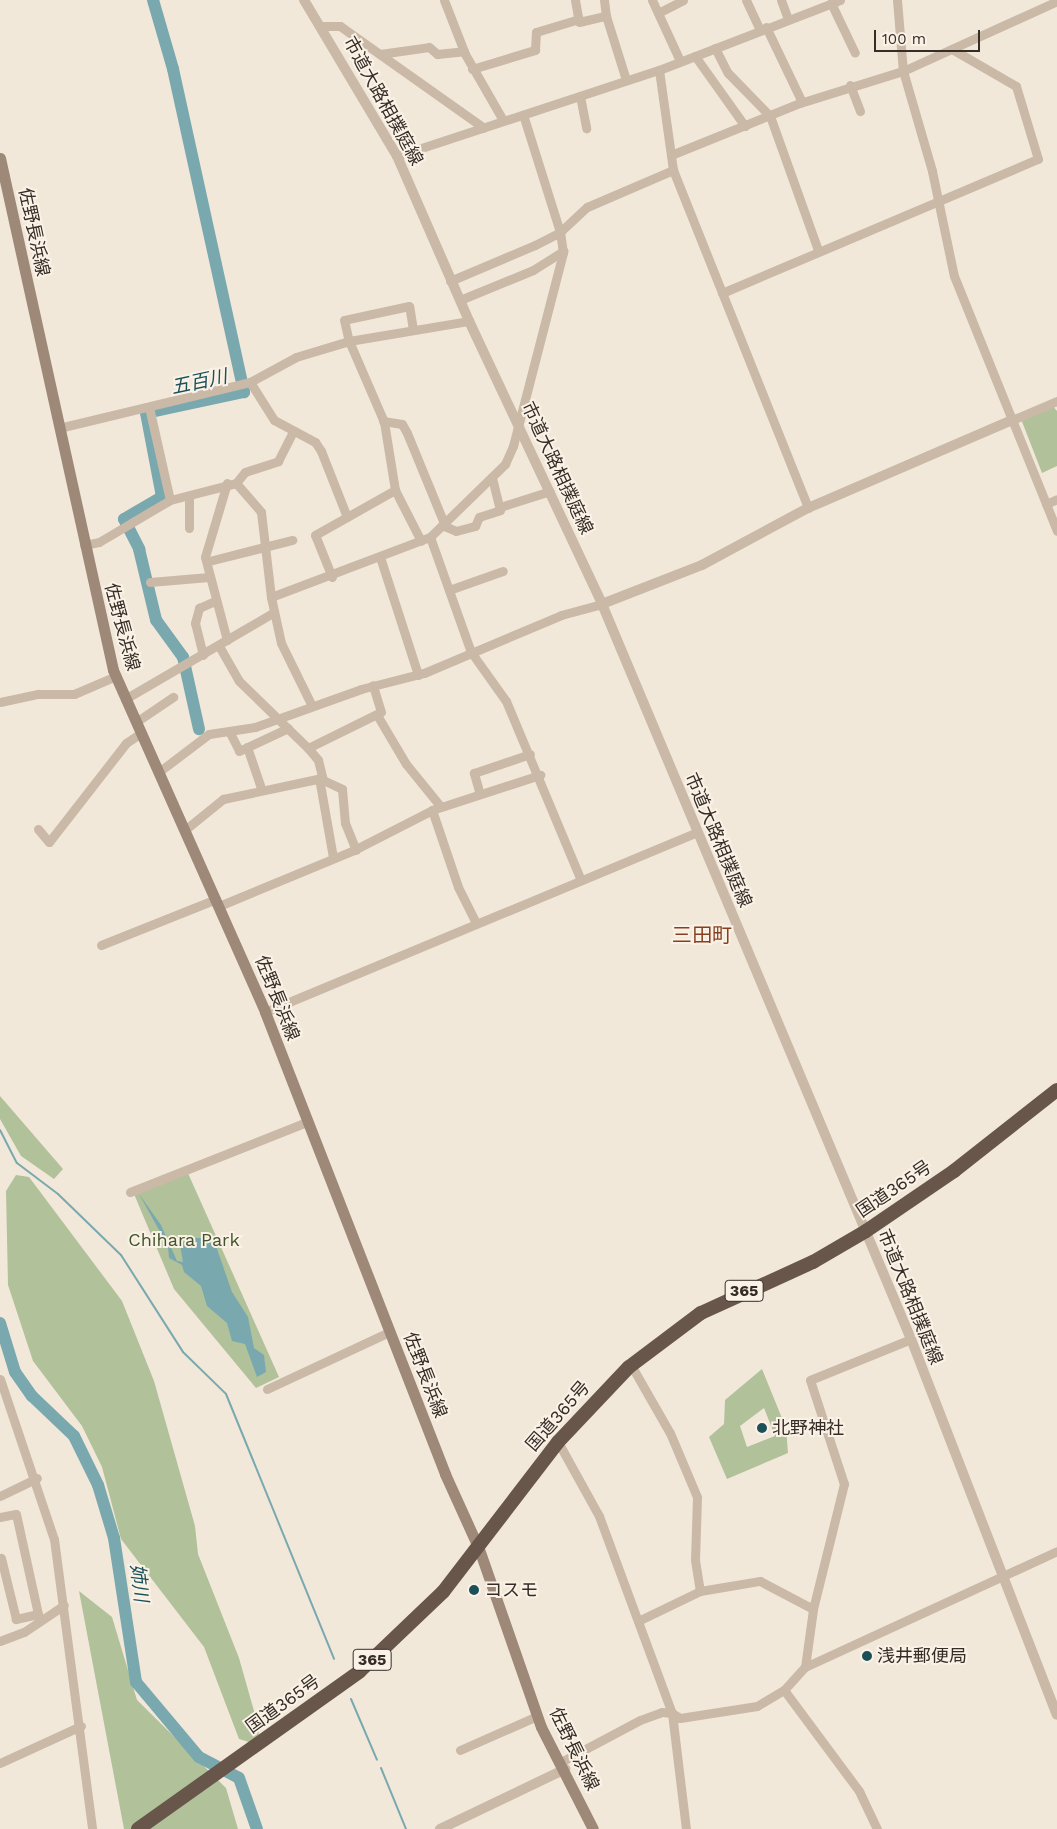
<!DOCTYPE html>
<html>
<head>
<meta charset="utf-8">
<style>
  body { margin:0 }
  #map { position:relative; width:1057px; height:1829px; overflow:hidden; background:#f2e8da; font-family:"Work Sans","Noto Sans JP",sans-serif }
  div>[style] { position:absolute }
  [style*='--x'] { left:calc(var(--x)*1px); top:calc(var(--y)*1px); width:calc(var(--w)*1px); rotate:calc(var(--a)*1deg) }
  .green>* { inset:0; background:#b1c19a }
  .water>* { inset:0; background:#79a9af }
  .stream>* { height:2px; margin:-1px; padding:0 1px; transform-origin:1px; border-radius:1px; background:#79a9af }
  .river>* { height:12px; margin:-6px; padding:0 6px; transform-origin:6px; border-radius:6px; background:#79a9af }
  .minor>* { height:9px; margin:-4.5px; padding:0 4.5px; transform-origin:4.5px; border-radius:4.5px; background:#cab9a6 }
  .tertiary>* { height:10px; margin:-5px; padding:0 5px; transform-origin:5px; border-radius:5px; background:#cab9a6 }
  .secondary>* { height:11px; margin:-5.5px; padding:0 5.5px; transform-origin:5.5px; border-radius:5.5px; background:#9e8877 }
  .trunk>* { height:14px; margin:-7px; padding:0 7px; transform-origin:7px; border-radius:7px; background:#68564b }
  .dots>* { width:14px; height:14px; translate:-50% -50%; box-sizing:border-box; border:2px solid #faf2e6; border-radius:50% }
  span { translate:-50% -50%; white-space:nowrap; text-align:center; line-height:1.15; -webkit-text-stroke:4px #faf2e6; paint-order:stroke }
  .shield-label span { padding:1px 4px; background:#faf2e6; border:1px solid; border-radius:4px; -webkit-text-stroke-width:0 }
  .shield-label { font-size:16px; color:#362d27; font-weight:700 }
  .street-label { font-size:18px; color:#362d27 }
  .park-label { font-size:18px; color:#42552a }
  .poi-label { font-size:18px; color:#362d27 }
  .left { translate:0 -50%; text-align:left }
  .water-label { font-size:19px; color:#1c5058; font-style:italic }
  .quarter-label { font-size:20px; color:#863f1f }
  .scale { position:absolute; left:874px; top:30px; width:106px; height:22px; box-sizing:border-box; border:2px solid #362d27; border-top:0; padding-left:6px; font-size:15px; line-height:18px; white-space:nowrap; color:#362d27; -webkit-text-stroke:4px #faf2e6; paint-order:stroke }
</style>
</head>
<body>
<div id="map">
  <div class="green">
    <div style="clip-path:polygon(1050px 403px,1057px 411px,1057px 466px,1042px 473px,1021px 419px)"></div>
    <div style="clip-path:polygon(0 1096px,63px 1169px,54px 1179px,21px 1156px,0 1119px)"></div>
    <div style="clip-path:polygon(187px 1171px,279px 1377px,256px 1388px,174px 1289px,134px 1194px)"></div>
    <div style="clip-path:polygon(16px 1175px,29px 1177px,122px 1301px,154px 1381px,195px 1526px,198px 1554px,239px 1658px,258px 1725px,259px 1737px,249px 1742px,239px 1739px,204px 1647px,121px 1539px,102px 1467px,82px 1426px,33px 1361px,8px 1285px,6px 1191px)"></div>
    <div style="clip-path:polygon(evenodd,762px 1369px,786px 1428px,788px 1453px,727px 1479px,709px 1437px,724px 1424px,725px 1400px,762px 1369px,764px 1408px,775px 1436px,747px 1447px,740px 1426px,764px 1408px)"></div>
    <div style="clip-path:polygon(79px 1591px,112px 1617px,137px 1700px,226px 1788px,238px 1829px,124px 1829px)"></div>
  </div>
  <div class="water">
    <div style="clip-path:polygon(139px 1194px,161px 1225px,177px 1261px,183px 1262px,180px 1245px,188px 1238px,210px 1238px,216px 1246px,232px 1292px,248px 1317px,254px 1348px,264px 1355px,266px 1372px,257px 1377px,245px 1344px,232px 1341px,227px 1323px,207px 1306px,201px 1286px,184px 1272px,182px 1265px,169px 1258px,168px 1246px)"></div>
  </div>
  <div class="stream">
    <div style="--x:0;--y:1130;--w:37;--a:63"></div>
    <div style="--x:17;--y:1163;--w:51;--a:37.1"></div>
    <div style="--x:58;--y:1194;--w:88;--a:44.1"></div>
    <div style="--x:121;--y:1255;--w:115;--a:57.4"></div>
    <div style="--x:183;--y:1352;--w:60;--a:44.3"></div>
    <div style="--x:226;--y:1394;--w:286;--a:67.8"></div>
    <div style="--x:351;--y:1699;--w:66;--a:66.9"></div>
    <div style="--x:381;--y:1768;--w:66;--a:67.7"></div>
  </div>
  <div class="river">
    <div style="--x:153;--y:0;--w:72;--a:73.8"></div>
    <div style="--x:173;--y:69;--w:331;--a:77.6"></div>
    <div style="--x:244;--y:392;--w:100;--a:167.9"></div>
    <div style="--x:146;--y:413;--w:86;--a:79.2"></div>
    <div style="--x:162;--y:497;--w:44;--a:149.9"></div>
    <div style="--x:124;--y:519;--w:34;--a:63"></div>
    <div style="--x:139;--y:549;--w:73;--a:76.5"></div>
    <div style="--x:156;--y:620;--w:46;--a:53.9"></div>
    <div style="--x:183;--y:657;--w:74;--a:77.5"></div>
    <div style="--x:0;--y:1323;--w:51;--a:73"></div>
    <div style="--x:15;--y:1372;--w:29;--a:55"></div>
    <div style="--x:32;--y:1396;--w:58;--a:43.6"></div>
    <div style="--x:74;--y:1436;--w:55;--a:63.9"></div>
    <div style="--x:98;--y:1485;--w:55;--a:73.2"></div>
    <div style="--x:114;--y:1538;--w:146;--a:81.3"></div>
    <div style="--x:136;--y:1682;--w:98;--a:50"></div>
    <div style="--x:199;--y:1757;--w:45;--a:27.7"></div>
    <div style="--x:239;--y:1778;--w:54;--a:70.6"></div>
  </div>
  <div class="minor">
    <div style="--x:444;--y:0;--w:58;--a:68.7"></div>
    <div style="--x:465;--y:54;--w:76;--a:60.1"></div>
    <div style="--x:575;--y:0;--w:22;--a:80"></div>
    <div style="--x:579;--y:22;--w:28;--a:-13"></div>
    <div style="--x:606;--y:16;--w:67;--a:72.6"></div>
    <div style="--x:604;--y:0;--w:16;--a:83"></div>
    <div style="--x:652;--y:0;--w:67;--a:65.3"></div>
    <div style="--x:746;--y:0;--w:33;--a:65"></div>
    <div style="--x:781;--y:0;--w:20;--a:70"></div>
    <div style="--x:897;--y:0;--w:71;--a:85.2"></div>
    <div style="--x:903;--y:71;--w:104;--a:73.8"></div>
    <div style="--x:932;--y:171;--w:107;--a:78.2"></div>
    <div style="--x:954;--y:276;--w:275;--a:68"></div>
    <div style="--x:831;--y:3;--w:55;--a:64.4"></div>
    <div style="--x:658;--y:13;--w:28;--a:-27"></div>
    <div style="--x:322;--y:26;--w:18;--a:0"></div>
    <div style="--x:340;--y:26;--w:176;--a:35.3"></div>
    <div style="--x:766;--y:27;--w:83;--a:64.4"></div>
    <div style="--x:715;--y:48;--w:28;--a:63"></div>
    <div style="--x:728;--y:73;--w:60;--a:45.7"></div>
    <div style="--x:770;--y:116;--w:142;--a:70.3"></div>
    <div style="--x:380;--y:54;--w:49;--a:-8.1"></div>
    <div style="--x:429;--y:47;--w:11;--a:41"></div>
    <div style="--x:437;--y:54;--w:27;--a:-6"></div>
    <div style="--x:695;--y:56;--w:86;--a:54.5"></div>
    <div style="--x:472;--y:69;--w:66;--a:-16.8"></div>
    <div style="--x:535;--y:50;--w:18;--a:-87"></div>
    <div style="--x:536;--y:32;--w:45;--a:-16.8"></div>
    <div style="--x:659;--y:70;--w:101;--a:82"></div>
    <div style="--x:673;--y:170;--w:364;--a:68.2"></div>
    <div style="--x:850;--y:85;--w:28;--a:69"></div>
    <div style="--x:580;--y:96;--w:33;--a:79"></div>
    <div style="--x:671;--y:155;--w:139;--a:-22"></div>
    <div style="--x:800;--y:103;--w:108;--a:-17.3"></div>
    <div style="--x:903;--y:71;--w:169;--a:-24.4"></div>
    <div style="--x:397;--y:156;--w:276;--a:-18.2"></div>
    <div style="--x:659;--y:70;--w:194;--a:-21.1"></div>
    <div style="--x:450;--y:281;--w:92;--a:-23"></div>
    <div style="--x:535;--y:245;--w:28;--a:-27"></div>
    <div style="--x:560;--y:232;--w:37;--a:-43"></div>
    <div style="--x:587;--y:207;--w:94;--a:-23.3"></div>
    <div style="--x:722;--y:293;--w:343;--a:-23"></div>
    <div style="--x:1038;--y:159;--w:76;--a:-106.8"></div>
    <div style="--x:1016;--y:86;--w:74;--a:-150"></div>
    <div style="--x:460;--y:300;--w:79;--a:-22.3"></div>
    <div style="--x:533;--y:270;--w:36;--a:-32"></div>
    <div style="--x:413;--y:330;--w:24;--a:-99"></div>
    <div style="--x:409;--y:306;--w:66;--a:167.8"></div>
    <div style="--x:344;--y:320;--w:22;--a:77"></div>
    <div style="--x:349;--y:341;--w:88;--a:66.6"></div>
    <div style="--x:384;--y:422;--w:69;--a:80.8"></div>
    <div style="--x:395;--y:490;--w:57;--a:63"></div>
    <div style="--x:250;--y:382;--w:45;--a:57.7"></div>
    <div style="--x:274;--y:420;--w:47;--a:28.2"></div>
    <div style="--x:315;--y:442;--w:11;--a:56"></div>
    <div style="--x:321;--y:451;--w:71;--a:68.5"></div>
    <div style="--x:149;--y:407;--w:95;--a:77.3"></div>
    <div style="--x:1012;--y:420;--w:49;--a:-22.9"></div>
    <div style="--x:383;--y:421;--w:19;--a:9"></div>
    <div style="--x:402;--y:424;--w:10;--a:61"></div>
    <div style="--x:407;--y:433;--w:97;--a:67.7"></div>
    <div style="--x:59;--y:428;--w:196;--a:-13.5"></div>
    <div style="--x:250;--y:382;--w:52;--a:-28.5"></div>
    <div style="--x:296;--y:357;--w:55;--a:-16.8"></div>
    <div style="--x:349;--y:341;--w:122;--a:-9.5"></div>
    <div style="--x:227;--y:483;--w:77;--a:106.6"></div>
    <div style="--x:205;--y:557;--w:86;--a:75.2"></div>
    <div style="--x:236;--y:483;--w:14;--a:-51"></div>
    <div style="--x:245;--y:472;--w:35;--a:-18"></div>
    <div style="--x:278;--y:461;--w:34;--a:-63"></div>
    <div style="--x:189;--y:496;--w:32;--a:90"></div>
    <div style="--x:1046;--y:504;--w:12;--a:-24"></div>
    <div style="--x:500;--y:507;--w:52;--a:-17.7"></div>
    <div style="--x:442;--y:525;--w:15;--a:23"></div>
    <div style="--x:456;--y:531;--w:20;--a:-15"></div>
    <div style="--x:475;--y:526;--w:10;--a:-66"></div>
    <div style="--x:479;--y:517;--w:22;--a:-18"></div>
    <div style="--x:500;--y:510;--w:34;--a:-104"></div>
    <div style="--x:430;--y:537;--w:122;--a:70.4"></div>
    <div style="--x:471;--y:652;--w:60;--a:54.5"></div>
    <div style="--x:506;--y:701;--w:194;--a:67.3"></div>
    <div style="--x:84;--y:545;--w:15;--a:-11"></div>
    <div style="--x:99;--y:542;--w:82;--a:-30.6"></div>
    <div style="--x:170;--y:500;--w:68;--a:-14.4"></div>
    <div style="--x:236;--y:483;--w:38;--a:49"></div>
    <div style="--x:261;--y:512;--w:86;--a:83.3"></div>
    <div style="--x:380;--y:557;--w:124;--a:72.1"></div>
    <div style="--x:209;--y:561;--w:86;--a:-14.2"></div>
    <div style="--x:332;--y:577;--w:45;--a:-112"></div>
    <div style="--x:315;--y:535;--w:92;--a:-29.4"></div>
    <div style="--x:150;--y:582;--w:59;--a:-4.8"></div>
    <div style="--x:449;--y:590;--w:57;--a:-19.4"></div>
    <div style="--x:219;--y:646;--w:40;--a:60.3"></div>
    <div style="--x:239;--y:681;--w:96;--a:44.2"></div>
    <div style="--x:308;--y:748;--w:16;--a:50"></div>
    <div style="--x:318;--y:760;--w:21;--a:76"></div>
    <div style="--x:323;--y:780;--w:21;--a:25"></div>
    <div style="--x:342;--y:789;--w:34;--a:85"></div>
    <div style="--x:345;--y:823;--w:29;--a:68"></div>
    <div style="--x:203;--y:655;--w:33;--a:-104"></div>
    <div style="--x:195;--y:623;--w:16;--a:-75"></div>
    <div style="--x:199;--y:608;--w:17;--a:-24"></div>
    <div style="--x:125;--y:699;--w:171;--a:-30.2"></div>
    <div style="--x:0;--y:702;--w:40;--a:-12"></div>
    <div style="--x:39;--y:694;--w:35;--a:0"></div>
    <div style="--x:74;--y:694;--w:46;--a:-23.2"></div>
    <div style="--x:312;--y:706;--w:70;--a:-116.2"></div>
    <div style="--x:281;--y:643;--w:47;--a:-102.3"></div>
    <div style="--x:271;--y:597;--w:170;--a:-20.7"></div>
    <div style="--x:430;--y:537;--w:105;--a:-44.2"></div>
    <div style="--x:505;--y:464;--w:20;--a:-66"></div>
    <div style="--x:513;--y:446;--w:199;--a:-75.5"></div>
    <div style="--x:563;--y:253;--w:21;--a:-98"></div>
    <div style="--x:560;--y:232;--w:123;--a:-107.5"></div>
    <div style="--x:377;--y:715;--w:57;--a:59.4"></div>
    <div style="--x:406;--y:764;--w:55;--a:50.9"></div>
    <div style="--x:136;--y:722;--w:45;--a:-34"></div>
    <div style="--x:230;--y:733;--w:20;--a:63"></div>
    <div style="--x:239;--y:751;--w:54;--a:-25.1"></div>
    <div style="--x:247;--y:747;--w:43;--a:71.1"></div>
    <div style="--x:308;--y:748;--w:81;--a:-26.3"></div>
    <div style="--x:381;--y:712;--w:28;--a:-107"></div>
    <div style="--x:160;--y:771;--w:61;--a:-37.1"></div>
    <div style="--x:209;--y:734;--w:47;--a:-8.7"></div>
    <div style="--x:255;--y:727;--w:113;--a:-19.7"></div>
    <div style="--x:361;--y:689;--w:65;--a:-14.3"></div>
    <div style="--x:424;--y:673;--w:149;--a:-22.9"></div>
    <div style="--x:561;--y:615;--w:42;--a:-15"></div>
    <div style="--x:319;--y:778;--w:80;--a:80"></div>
    <div style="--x:479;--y:791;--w:19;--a:-106"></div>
    <div style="--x:474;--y:773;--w:59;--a:-18.7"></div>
    <div style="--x:432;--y:810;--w:114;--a:-18"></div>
    <div style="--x:38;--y:829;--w:17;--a:50"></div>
    <div style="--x:49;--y:842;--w:125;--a:-52.1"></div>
    <div style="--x:126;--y:743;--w:18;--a:-34"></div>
    <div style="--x:186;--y:829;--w:48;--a:-39"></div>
    <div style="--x:223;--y:799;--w:101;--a:-12"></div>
    <div style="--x:219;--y:906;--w:146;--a:-22.5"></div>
    <div style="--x:354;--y:850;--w:88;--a:-27.1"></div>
    <div style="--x:432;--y:810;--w:81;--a:71.3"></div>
    <div style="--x:458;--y:887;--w:40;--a:63.4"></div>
    <div style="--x:101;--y:945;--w:124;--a:-21.8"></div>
    <div style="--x:265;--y:1012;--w:468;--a:-22.6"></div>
    <div style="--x:130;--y:1192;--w:190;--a:-21.6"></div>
    <div style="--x:631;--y:1365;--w:78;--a:60.2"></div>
    <div style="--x:670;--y:1433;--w:69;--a:67.1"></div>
    <div style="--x:697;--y:1497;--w:63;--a:91.8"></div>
    <div style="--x:695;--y:1560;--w:31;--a:81"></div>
    <div style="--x:0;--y:1379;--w:169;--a:71.4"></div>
    <div style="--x:54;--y:1539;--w:292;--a:82.5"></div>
    <div style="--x:267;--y:1389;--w:135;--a:-25"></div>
    <div style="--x:558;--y:1442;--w:85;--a:61"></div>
    <div style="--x:599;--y:1516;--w:210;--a:69.7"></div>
    <div style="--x:672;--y:1713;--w:10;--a:-174"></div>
    <div style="--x:662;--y:1712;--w:23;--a:160"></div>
    <div style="--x:640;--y:1720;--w:89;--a:152"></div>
    <div style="--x:0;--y:1496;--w:41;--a:-25.9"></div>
    <div style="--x:0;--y:1517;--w:16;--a:-11"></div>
    <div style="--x:16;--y:1514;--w:102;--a:77.6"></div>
    <div style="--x:38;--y:1614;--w:23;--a:167"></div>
    <div style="--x:16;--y:1619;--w:63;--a:-103.8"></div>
    <div style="--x:638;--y:1621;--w:69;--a:-25.8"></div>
    <div style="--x:700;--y:1591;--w:61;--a:-9.5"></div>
    <div style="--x:760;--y:1581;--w:60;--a:27.8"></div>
    <div style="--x:0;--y:1641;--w:26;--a:-21"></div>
    <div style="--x:24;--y:1632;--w:48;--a:-34"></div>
    <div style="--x:805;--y:1667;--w:277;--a:-24.7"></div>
    <div style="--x:784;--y:1690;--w:126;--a:53.4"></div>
    <div style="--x:859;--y:1791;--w:42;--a:64.7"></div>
    <div style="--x:460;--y:1750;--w:84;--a:-23.8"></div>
    <div style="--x:0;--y:1763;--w:89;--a:-24.6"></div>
    <div style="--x:686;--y:1829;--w:117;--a:-96.9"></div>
    <div style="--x:672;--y:1713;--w:9;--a:32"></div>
    <div style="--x:680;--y:1718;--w:78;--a:-8.9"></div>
    <div style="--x:757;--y:1706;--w:31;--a:-31"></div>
    <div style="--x:784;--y:1690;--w:31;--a:-48"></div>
    <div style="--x:805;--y:1667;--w:59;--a:-82.1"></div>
    <div style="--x:813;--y:1609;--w:129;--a:-76.1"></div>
    <div style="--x:844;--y:1484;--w:109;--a:-108.1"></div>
    <div style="--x:810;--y:1380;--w:109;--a:-22.1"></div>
  </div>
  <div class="tertiary">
    <div style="--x:304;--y:0;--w:182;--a:59.2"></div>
    <div style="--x:397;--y:156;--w:180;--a:66.4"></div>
    <div style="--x:469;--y:321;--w:313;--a:64.8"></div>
    <div style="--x:602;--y:604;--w:797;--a:67.2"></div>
    <div style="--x:911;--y:1339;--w:403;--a:68.8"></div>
    <div style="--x:602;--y:604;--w:107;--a:-21.3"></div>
    <div style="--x:702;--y:565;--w:120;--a:-28.3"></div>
    <div style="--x:808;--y:508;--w:222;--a:-23.3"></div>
    <div style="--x:440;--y:1829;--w:139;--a:-25.6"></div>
  </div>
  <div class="secondary">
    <div style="--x:0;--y:158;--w:524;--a:77.55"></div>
    <div style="--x:113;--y:670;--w:374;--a:66"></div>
    <div style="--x:265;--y:1012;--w:496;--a:68.7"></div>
    <div style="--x:445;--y:1474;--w:82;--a:65.6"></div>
    <div style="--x:479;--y:1549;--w:188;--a:70.8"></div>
    <div style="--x:541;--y:1727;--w:114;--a:63"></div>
  </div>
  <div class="trunk">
    <div style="--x:138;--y:1829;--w:272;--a:-35.4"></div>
    <div style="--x:360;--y:1671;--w:115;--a:-43.6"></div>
    <div style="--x:443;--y:1592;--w:189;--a:-52.5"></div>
    <div style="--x:558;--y:1442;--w:103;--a:-46.6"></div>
    <div style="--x:629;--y:1367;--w:90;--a:-36.9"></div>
    <div style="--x:701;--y:1313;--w:123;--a:-24.5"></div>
    <div style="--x:813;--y:1262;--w:61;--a:-30.3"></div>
    <div style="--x:866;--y:1231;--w:107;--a:-34.3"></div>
    <div style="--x:954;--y:1171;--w:131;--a:-38.2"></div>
  </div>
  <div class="dots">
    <div style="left:762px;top:1428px;background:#1c5058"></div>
    <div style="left:474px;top:1590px;background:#1c5058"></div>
    <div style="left:867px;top:1656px;background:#1c5058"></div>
  </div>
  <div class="shield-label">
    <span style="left:744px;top:1291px">365</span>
    <span style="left:372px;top:1660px">365</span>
  </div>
  <div class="street-label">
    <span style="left:383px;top:101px;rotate:61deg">市道大路相撲庭線</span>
    <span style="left:34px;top:232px;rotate:78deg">佐野長浜線</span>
    <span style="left:557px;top:468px;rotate:65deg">市道大路相撲庭線</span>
    <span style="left:122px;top:627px;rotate:75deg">佐野長浜線</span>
    <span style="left:718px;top:840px;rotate:67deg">市道大路相撲庭線</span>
    <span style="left:277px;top:998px;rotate:68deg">佐野長浜線</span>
    <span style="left:894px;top:1189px;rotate:-34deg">国道365号</span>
    <span style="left:910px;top:1297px;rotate:68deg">市道大路相撲庭線</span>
    <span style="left:425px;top:1375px;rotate:69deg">佐野長浜線</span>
    <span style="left:558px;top:1416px;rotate:-49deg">国道365号</span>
    <span style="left:283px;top:1704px;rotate:-36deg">国道365号</span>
    <span style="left:574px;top:1749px;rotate:64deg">佐野長浜線</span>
  </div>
  <div class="park-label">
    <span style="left:184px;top:1240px">Chihara Park</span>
  </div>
  <div class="poi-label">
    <span class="left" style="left:772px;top:1428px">北野神社</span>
    <span class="left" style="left:484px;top:1590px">コスモ</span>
    <span class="left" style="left:877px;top:1656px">浅井郵便局</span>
  </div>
  <div class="water-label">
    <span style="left:199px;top:382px;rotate:-12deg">五百川</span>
    <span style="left:139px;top:1583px;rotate:83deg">姉川</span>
  </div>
  <div class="quarter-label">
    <span style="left:702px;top:935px">三田町</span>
  </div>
  <div class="scale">100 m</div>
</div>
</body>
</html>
